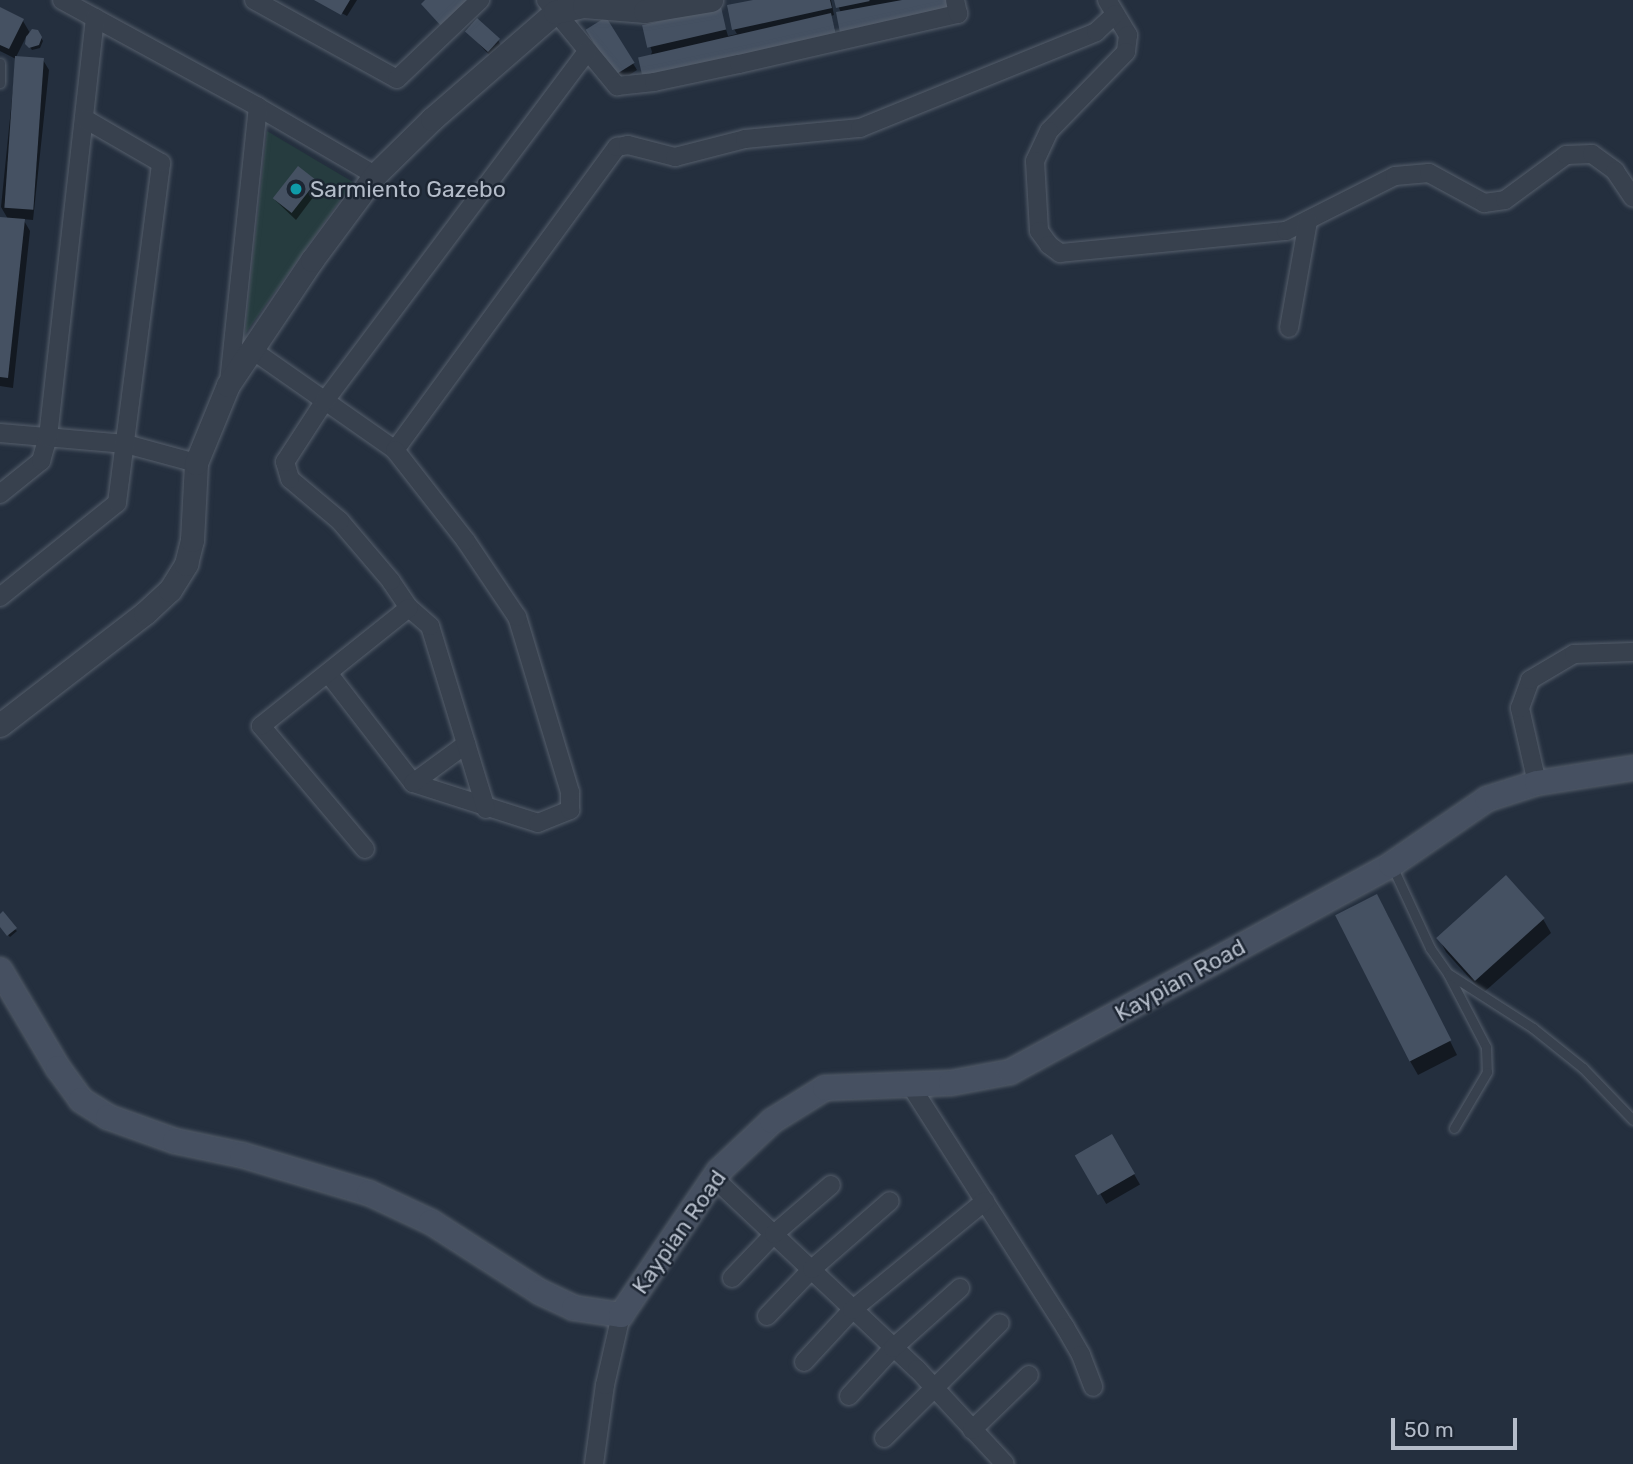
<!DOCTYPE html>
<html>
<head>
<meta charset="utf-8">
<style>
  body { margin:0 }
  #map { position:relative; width:1633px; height:1464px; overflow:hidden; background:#242f3e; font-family:Rubik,sans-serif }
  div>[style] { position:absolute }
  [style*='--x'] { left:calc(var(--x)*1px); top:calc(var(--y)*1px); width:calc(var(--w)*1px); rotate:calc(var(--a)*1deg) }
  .green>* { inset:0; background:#263c3f }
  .shadow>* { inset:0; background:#0007; transform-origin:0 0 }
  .building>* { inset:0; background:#455162; transform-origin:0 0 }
  .roads { filter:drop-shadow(0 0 2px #565f6c) drop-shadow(0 0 2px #565f6c) }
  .service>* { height:9px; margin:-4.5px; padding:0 4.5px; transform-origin:4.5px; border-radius:4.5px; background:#38414e }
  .minor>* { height:18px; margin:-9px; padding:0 9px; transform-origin:9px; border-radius:9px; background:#38414e }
  .tertiary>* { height:23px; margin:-11.5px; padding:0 11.5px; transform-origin:11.5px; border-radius:11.5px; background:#38414e }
  .secondary>* { height:24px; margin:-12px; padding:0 12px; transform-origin:12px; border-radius:12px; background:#465061 }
  .dots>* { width:19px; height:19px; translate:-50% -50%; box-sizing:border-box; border:4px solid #1d2633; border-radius:50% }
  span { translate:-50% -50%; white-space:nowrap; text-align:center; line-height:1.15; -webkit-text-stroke:5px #1d2633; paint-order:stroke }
  .poi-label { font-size:23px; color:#b4bcc9 }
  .left { translate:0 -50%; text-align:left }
  .street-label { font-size:23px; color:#b4bcc9 }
  .scale { position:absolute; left:1391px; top:1418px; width:126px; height:32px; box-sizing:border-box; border:4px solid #b4bcc9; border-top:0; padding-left:9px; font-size:21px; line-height:24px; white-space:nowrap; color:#b4bcc9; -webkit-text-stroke:5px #1d2633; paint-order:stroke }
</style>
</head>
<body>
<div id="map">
  <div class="green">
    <div style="clip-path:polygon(267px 131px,353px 182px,245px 334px,252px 267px)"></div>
  </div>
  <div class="shadow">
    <div style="clip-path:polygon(318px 0,357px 0,347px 16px)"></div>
    <div style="clip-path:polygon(761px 0,831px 0,834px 15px,831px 16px,838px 41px,647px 81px,643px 74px,652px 52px,644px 25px,720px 9px,728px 36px,737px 34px,734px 29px)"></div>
    <div style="clip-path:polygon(836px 0,948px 0,841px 13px)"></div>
    <div style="clip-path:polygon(0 9px,23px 21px,30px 33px,37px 31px,43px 41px,40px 48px,32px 50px,27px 43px,27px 35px,16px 57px,43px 60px,49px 70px,33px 220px,23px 219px,30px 231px,13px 388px,0 386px,0 221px,8px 219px,1px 207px,16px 59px,0 51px)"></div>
    <div style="clip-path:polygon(606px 19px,637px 70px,620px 81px)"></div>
    <div style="clip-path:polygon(467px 31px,498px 40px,502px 47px,492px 58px)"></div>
    <div style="clip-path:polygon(316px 182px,320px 188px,296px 220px,275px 200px)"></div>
    <div style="clip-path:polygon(1385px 910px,1457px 1055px,1418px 1075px,1410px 1061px)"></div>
    <div style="clip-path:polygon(0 916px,17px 931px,10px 937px,0 926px)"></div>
    <div style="clip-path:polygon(1543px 919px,1551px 933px,1483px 993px,1446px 952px,1438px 937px)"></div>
    <div style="left:1112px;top:1136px;width:56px;height:39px;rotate:60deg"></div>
  </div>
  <div class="building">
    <div style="clip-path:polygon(314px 0,350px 0,341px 15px)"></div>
    <div style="clip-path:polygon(425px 0,472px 0,442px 27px,421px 4px)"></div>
    <div style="clip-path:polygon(753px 0,830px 0,832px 8px,732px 30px,727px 5px)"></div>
    <div style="clip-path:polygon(834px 0,869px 0,870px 1px,836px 8px)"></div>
    <div style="clip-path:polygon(902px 0,947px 0,949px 9px,840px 33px,836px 12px)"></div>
    <div style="clip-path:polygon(0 7px,24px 19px,9px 49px,0 45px)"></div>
    <div style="left:721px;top:7px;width:23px;height:81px;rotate:77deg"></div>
    <div style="left:831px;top:13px;width:23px;height:198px;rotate:77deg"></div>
    <div style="left:606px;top:17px;width:54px;height:24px;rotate:58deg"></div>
    <div style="left:477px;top:18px;width:31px;height:18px;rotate:42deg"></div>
    <div style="clip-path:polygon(32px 29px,38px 30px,42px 37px,39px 45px,29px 48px,25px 44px,26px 37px)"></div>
    <div style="left:15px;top:56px;width:29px;height:152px;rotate:4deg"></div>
    <div style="left:298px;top:166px;width:24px;height:41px;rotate:38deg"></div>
    <div style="clip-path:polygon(0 217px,25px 219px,8px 378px,0 377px)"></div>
    <div style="left:1506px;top:875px;width:58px;height:94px;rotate:48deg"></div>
    <div style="left:1377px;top:894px;width:164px;height:47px;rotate:63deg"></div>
    <div style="clip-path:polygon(3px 911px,17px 928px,7px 936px,0 927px,0 914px)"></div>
    <div style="left:1112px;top:1134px;width:46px;height:43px;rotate:60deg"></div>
  </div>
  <div class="roads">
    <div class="service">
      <div style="--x:0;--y:63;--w:20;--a:90"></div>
      <div style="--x:1392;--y:866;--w:90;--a:65.1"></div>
      <div style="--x:1430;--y:948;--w:32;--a:55"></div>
      <div style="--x:1448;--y:974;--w:82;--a:62.5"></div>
      <div style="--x:1486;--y:1047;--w:25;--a:88"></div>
      <div style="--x:1487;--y:1072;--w:65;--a:120.5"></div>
      <div style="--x:1449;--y:974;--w:100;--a:32.7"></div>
      <div style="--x:1533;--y:1028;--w:64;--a:38.7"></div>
      <div style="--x:1583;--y:1068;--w:72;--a:46.1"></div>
    </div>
    <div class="minor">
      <div style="--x:62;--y:0;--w:223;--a:28.6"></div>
      <div style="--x:258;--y:107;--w:135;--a:30.2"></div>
      <div style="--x:254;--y:0;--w:163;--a:28.9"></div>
      <div style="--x:397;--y:79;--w:115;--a:-43.6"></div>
      <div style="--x:546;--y:0;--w:112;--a:50.5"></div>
      <div style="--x:617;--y:86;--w:37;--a:-6"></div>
      <div style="--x:654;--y:82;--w:87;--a:-12"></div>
      <div style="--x:739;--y:64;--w:225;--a:-12.9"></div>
      <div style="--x:958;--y:14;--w:14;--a:-102"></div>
      <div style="--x:1107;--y:0;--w:41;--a:59"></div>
      <div style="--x:1128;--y:35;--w:17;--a:97"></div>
      <div style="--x:1126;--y:52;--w:110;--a:134.3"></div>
      <div style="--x:1049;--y:131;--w:33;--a:115"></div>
      <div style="--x:1035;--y:161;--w:70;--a:86.7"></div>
      <div style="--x:1039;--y:231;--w:17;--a:54"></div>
      <div style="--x:1049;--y:245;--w:14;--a:36"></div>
      <div style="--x:1060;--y:253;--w:227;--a:-5.6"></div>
      <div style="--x:1286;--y:231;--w:122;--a:-26.8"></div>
      <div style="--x:1395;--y:176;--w:34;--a:-5"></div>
      <div style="--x:1429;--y:173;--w:63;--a:28.6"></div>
      <div style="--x:1484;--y:203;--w:21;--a:-8"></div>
      <div style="--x:1505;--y:200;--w:76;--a:-36.4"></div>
      <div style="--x:1566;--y:155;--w:26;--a:-2"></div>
      <div style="--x:1592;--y:154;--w:29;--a:36"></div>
      <div style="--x:1615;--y:171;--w:32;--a:56"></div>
      <div style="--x:1289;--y:328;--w:109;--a:-79.9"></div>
      <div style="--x:251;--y:349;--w:176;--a:35"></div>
      <div style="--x:395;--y:450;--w:376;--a:-53.8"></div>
      <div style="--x:617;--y:147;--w:11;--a:-10"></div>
      <div style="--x:628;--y:145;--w:49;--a:14.3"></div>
      <div style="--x:675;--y:157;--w:72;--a:-14.4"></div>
      <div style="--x:745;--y:139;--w:116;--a:-5.5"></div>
      <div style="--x:860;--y:128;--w:255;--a:-22.1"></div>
      <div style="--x:1096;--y:32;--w:26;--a:-43"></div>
      <div style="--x:229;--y:382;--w:277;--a:-84"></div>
      <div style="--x:0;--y:433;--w:126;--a:5"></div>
      <div style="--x:126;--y:444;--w:73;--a:15.2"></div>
      <div style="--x:0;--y:494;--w:53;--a:-38.8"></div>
      <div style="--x:41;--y:461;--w:25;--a:-74"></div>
      <div style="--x:48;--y:437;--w:422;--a:-83.6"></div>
      <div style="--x:0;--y:597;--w:150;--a:-38.8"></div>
      <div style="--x:117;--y:503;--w:343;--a:-82.6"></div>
      <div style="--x:161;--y:163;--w:88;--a:-149.9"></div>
      <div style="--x:328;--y:673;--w:139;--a:52.3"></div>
      <div style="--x:413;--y:783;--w:131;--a:17.7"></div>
      <div style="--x:538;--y:823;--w:35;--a:-22"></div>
      <div style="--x:570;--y:810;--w:18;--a:-90"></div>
      <div style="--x:570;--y:792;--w:183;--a:-106.8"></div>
      <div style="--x:517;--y:617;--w:92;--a:-123.9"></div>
      <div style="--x:466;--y:541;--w:115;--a:-128"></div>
      <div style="--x:413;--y:783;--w:66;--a:-36.3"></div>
      <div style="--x:1537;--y:783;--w:77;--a:-102.8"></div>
      <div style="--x:1520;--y:708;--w:30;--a:-70"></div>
      <div style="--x:1530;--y:680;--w:51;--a:-30.6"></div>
      <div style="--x:1574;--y:654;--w:59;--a:-1.9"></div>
      <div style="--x:486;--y:809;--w:191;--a:-107"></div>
      <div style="--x:430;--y:626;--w:28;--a:-139"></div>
      <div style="--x:409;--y:608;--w:32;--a:-124"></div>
      <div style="--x:391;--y:581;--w:79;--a:-130.4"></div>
      <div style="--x:340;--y:521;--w:65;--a:-140"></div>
      <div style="--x:290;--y:479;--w:18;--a:-106"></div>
      <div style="--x:285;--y:462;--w:72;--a:-57"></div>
      <div style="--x:324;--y:402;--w:439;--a:-53.1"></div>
      <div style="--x:365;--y:849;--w:161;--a:-130.2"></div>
      <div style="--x:261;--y:726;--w:189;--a:-38.6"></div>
      <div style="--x:909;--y:1083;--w:290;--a:57.4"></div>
      <div style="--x:1065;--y:1327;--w:32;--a:60"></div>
      <div style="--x:1081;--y:1355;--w:34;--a:69"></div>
      <div style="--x:714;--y:1178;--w:279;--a:43.3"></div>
      <div style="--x:917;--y:1369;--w:129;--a:47.2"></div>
      <div style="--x:732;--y:1278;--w:61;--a:-46.3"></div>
      <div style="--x:774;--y:1234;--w:75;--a:-40.7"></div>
      <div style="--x:767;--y:1316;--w:65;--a:-46.2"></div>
      <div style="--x:812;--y:1269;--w:103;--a:-41.1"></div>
      <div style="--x:804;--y:1362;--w:71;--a:-47.3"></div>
      <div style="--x:852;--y:1310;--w:172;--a:-39.3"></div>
      <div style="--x:849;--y:1396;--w:65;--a:-47.5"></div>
      <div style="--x:893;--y:1348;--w:90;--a:-41.8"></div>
      <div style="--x:972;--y:1430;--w:79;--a:-44"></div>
      <div style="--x:884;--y:1438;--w:163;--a:-44.8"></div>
      <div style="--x:594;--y:1464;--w:80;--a:-82.1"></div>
      <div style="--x:605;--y:1385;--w:72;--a:-77.1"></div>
    </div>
    <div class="tertiary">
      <div style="--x:0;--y:725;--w:183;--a:-37.7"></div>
      <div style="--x:145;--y:613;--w:34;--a:-43"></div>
      <div style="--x:170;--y:590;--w:31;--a:-58"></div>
      <div style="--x:186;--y:564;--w:25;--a:-76"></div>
      <div style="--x:192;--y:540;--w:77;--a:-87"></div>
      <div style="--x:196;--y:463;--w:84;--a:-67.7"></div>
      <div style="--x:228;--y:385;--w:151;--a:-56.1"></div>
      <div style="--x:312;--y:260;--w:106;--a:-53.5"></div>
      <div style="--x:375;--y:175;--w:80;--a:-44.5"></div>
      <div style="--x:432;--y:119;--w:163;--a:-41"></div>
      <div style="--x:555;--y:12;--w:30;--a:-12"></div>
      <div style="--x:584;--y:6;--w:61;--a:4.7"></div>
      <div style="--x:645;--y:11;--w:67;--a:-9.5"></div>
    </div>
    <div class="secondary">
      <div style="--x:0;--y:970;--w:114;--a:59.4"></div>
      <div style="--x:58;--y:1068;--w:39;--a:54"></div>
      <div style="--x:81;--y:1100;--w:32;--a:32"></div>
      <div style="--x:108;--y:1117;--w:71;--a:19.7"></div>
      <div style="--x:175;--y:1141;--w:68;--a:11.8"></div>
      <div style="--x:242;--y:1155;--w:133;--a:16.7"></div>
      <div style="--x:369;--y:1193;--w:68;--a:25.1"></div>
      <div style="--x:431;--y:1222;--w:130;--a:32.7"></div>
      <div style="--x:540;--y:1292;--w:38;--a:25"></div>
      <div style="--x:574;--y:1308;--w:48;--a:8.5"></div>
      <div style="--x:621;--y:1315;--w:174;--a:-55.8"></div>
      <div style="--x:719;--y:1171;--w:73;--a:-43.3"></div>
      <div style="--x:772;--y:1121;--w:62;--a:-31.9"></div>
      <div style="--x:825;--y:1088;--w:126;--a:-2.3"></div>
      <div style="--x:951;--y:1083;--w:60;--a:-10.6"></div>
      <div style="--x:1010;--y:1072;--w:434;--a:-28.5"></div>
      <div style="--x:1391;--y:865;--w:116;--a:-34.5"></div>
      <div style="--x:1487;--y:799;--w:52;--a:-17.7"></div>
      <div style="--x:1537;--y:783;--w:97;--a:-8.9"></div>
    </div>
  </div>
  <div class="dots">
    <div style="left:296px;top:189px;background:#0f9aa8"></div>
  </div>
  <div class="poi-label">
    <span class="left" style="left:310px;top:189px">Sarmiento Gazebo</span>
  </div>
  <div class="street-label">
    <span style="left:1180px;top:980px;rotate:-29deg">Kaypian Road</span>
    <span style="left:679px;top:1232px;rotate:-55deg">Kaypian Road</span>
  </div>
  <div class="scale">50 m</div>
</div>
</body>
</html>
